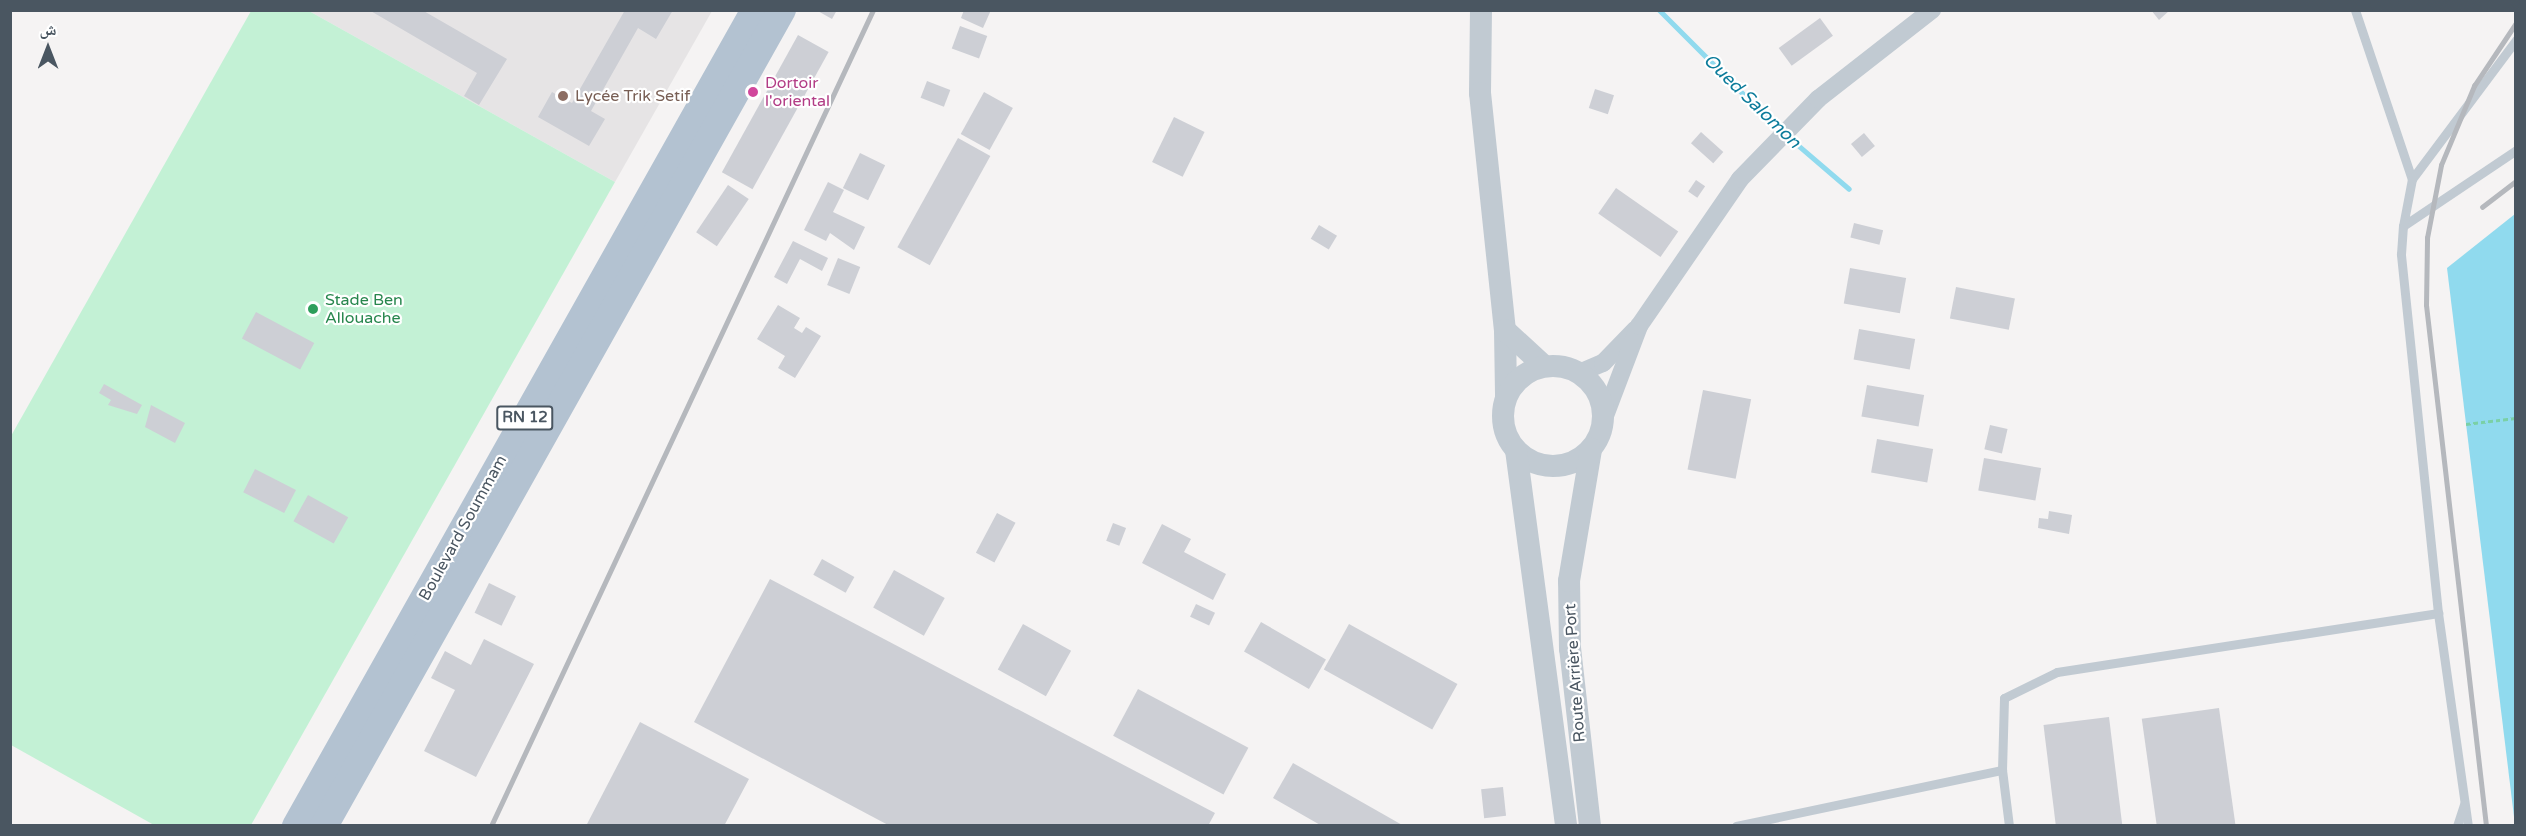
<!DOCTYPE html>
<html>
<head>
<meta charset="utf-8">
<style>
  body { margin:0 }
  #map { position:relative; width:2526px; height:836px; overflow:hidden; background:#f5f3f3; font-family:"Varela Round","Noto Naskh Arabic",sans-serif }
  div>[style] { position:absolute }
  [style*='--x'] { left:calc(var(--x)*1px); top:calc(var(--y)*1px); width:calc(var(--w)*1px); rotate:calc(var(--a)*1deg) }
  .education>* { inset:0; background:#e6e4e5 }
  .green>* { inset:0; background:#c3f1d5 }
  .water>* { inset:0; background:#90daee }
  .stream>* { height:5px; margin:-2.5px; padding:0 2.5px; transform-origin:2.5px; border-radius:2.5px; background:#90daee }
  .building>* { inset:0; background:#cdcfd5; transform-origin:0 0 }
  .path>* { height:3px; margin-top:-1.5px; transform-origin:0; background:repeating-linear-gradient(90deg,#7ad0a6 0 4.5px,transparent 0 7.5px) }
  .service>* { height:9px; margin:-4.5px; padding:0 4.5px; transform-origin:4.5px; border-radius:4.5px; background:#c1cad2 }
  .minor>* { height:18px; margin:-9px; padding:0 9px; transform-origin:9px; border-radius:9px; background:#c1cad2 }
  .tertiary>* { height:22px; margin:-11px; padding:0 11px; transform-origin:11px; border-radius:11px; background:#c1cad2 }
  .tertiary>.ring { margin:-11px; padding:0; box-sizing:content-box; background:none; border:22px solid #c1cad2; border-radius:50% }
  .primary>* { height:28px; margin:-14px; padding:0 14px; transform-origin:14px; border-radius:14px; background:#b3c2d1 }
  .rail>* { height:4.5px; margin:-2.25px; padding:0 2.25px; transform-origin:2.25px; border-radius:2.25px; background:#b5b8bd }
  .dots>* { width:16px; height:16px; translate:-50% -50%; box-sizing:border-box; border:3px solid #fff; border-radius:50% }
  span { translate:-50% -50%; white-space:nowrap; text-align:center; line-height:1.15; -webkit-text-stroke:4.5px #fff; paint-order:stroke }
  .shield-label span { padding:2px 4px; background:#fff; border:2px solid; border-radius:4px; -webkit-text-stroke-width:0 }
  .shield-label { font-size:15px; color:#4a5661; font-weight:700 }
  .hotel-label { font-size:16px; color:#b23c85 }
  .left { translate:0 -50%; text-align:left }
  .education-label { font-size:16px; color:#785e54 }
  .leisure-label { font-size:16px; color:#27864d }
  .street-label { font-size:16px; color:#4a5661 }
  .water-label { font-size:18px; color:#0c7c9b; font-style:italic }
  .frame { position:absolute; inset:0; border:12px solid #4a5661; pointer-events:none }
  .north { position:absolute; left:18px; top:18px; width:60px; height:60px; -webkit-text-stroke:4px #fff; paint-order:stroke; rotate:0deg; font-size:16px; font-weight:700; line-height:24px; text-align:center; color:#4a5661 }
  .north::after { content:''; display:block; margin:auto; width:21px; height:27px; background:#4a5661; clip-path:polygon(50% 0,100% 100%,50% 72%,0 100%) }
</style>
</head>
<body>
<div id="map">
  <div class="education">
    <div style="clip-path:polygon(309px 11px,712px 11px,615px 182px)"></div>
  </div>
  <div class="green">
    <div style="clip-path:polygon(251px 11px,309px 11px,615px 182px,251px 825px,154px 825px,11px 745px,11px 436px)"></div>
  </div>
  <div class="water">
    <div style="clip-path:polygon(2515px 214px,2515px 825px,2447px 268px)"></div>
  </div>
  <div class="stream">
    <div style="--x:1659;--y:10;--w:160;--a:45"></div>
    <div style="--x:1772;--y:123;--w:101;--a:40.6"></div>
  </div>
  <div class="building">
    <div style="clip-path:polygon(369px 10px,422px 10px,507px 59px,479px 105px,464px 96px,477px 73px)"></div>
    <div style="clip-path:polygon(625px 10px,673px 10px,656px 39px,638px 28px,591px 111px,605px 119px,589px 146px,538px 117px,552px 92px,572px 103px)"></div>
    <div style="clip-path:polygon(816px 10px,837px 10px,832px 19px)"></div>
    <div style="clip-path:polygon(964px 10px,991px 10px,983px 28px,961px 18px)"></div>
    <div style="clip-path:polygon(2151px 10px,2170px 10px,2159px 20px)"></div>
    <div style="left:1820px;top:18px;width:22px;height:51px;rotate:54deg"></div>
    <div style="left:960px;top:26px;width:29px;height:24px;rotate:20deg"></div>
    <div style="left:798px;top:35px;width:35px;height:157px;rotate:29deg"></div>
    <div style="left:927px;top:81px;width:25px;height:18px;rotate:21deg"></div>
    <div style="left:1595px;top:89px;width:20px;height:20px;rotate:18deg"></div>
    <div style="left:984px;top:92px;width:33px;height:48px;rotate:29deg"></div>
    <div style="left:1174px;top:117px;width:34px;height:50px;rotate:26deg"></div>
    <div style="left:1701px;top:132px;width:30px;height:15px;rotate:42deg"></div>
    <div style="left:1864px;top:133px;width:17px;height:17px;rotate:50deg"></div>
    <div style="left:958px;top:138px;width:37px;height:125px;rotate:29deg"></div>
    <div style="left:860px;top:153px;width:28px;height:39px;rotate:26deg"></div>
    <div style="left:1696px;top:180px;width:11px;height:14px;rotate:34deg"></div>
    <div style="clip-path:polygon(828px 182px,844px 190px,833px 212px,865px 227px,854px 250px,830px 233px,826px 241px,804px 230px)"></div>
    <div style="left:728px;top:185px;width:25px;height:57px;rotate:34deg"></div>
    <div style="left:1616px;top:188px;width:76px;height:31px;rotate:35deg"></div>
    <div style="left:1854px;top:223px;width:30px;height:15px;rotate:14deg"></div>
    <div style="left:1319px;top:225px;width:21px;height:16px;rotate:31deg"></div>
    <div style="clip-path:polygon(793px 241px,828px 258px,822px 271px,800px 259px,787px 284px,774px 277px)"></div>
    <div style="left:838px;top:258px;width:24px;height:29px;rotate:22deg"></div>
    <div style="left:1850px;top:268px;width:57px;height:36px;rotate:10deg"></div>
    <div style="left:1956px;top:287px;width:60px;height:32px;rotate:11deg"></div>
    <div style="clip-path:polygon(778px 305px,800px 318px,794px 328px,802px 333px,806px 327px,821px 336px,795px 378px,778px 368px,785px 356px,757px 339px)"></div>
    <div style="left:256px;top:312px;width:66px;height:30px;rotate:28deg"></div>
    <div style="left:1859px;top:329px;width:57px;height:31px;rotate:10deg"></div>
    <div style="clip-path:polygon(104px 384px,142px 405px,137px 414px,108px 405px,111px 400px,99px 393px)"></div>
    <div style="left:1867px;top:385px;width:58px;height:32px;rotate:10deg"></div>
    <div style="left:1703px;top:390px;width:49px;height:81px;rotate:11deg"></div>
    <div style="clip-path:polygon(151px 405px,185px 423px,175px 443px,145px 427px)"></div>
    <div style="left:1990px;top:425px;width:18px;height:25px;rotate:13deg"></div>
    <div style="left:1877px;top:439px;width:57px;height:34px;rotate:10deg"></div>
    <div style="left:1984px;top:458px;width:58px;height:33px;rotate:10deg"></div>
    <div style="left:255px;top:469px;width:46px;height:26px;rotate:27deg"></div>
    <div style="left:308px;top:495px;width:46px;height:30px;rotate:29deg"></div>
    <div style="clip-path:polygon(2049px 511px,2072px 515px,2069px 534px,2038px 528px,2039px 518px,2048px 519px)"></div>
    <div style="left:997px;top:513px;width:21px;height:45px;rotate:28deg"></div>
    <div style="left:1113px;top:523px;width:14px;height:19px;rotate:21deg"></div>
    <div style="clip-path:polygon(1162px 524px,1191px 539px,1184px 552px,1226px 574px,1213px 600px,1142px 563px)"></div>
    <div style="left:822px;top:559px;width:37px;height:18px;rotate:29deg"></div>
    <div style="left:894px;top:570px;width:58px;height:43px;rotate:29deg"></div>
    <div style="clip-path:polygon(770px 579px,1215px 813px,1208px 826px,890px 826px,694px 722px)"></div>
    <div style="left:489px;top:583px;width:30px;height:33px;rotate:26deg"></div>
    <div style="left:1196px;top:604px;width:21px;height:14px;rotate:25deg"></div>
    <div style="left:1261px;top:622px;width:75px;height:34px;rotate:30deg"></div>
    <div style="left:1023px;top:624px;width:55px;height:52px;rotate:29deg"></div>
    <div style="left:1349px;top:624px;width:124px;height:52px;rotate:29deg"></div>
    <div style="clip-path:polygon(484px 639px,534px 664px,476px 777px,424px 751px,455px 690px,431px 678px,445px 651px,471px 665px)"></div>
    <div style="left:1138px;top:689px;width:125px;height:53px;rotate:28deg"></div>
    <div style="left:2219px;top:708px;width:119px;height:78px;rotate:82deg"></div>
    <div style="left:2109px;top:717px;width:110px;height:66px;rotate:83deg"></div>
    <div style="clip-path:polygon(640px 722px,749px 779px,724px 826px,586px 826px)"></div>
    <div style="clip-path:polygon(1293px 763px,1404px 826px,1322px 826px,1273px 798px)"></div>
    <div style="left:1503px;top:787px;width:29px;height:22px;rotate:84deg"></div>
  </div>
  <div class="path">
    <div style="--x:2466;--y:424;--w:50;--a:-6.8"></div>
  </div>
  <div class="service">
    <div style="--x:2355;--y:10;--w:178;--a:71.4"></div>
    <div style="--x:2403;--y:226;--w:136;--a:-33.9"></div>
    <div style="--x:2438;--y:613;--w:361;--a:-95.9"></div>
    <div style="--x:2401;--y:254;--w:28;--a:-86"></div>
    <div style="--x:2403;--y:226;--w:48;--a:-79.2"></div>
    <div style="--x:2412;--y:179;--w:174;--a:-53.2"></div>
    <div style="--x:1736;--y:826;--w:272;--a:-11.9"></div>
    <div style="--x:2009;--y:826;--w:56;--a:-97.1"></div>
    <div style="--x:2002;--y:770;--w:72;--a:-88.4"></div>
    <div style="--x:2004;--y:698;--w:59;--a:-26.1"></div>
    <div style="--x:2057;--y:672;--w:386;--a:-8.8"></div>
    <div style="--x:2438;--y:613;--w:215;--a:82"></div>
    <div style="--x:2457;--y:826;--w:23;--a:-72"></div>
  </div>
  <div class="minor">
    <div style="--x:1579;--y:373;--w:26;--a:-23"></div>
    <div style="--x:1603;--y:363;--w:47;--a:-45.9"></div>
    <div style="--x:1603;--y:421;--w:102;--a:-69.2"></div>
    <div style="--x:1639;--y:326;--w:178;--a:-55.5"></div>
    <div style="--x:1740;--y:179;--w:112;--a:-45.7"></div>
    <div style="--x:1818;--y:99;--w:145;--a:-38"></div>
  </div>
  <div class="tertiary">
    <div style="--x:1481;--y:10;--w:83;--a:90.7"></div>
    <div style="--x:1480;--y:93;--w:238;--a:84"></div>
    <div style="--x:1505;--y:330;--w:67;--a:89.1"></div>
    <div style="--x:1505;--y:330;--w:53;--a:42.7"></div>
    <div class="ring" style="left:1503px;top:366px;width:78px;height:78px"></div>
    <div style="--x:1516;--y:450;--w:379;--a:82.4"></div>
    <div style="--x:1590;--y:826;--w:178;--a:-96.4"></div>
    <div style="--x:1570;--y:649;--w:68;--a:-90.8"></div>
    <div style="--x:1569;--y:581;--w:134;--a:-80.5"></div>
  </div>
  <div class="primary">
    <div style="--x:296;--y:826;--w:936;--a:-60.64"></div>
    <div style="--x:324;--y:826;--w:936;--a:-60.7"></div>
  </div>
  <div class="rail">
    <div style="--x:2482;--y:207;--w:43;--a:-37.4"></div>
    <div style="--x:491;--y:826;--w:901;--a:-64.91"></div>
    <div style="--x:2486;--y:826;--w:524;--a:-96.57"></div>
    <div style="--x:2426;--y:305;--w:67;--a:-89.1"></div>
    <div style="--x:2427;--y:238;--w:74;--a:-79.1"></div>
    <div style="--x:2441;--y:165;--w:86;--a:-67.3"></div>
    <div style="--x:2474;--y:86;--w:76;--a:-56.3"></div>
  </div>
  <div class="dots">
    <div style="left:753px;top:92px;background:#d1479c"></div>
    <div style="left:563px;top:96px;background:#8d6e63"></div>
    <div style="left:313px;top:309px;background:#2e9e5b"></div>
  </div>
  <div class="shield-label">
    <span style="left:525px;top:418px">RN 12</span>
  </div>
  <div class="hotel-label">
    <span class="left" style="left:765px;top:92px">Dortoir<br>l'oriental</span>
  </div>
  <div class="education-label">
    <span class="left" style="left:575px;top:96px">Lycée Trik Setif</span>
  </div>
  <div class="leisure-label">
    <span class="left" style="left:325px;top:309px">Stade Ben<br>Allouache</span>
  </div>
  <div class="street-label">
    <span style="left:463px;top:528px;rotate:-61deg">Boulevard Soummam</span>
    <span style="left:1575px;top:673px;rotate:-94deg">Route Arrière Port</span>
  </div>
  <div class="water-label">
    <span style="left:1752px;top:101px;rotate:44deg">Oued Salomon</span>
  </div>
  <div class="frame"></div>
  <div class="north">ش</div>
</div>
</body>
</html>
